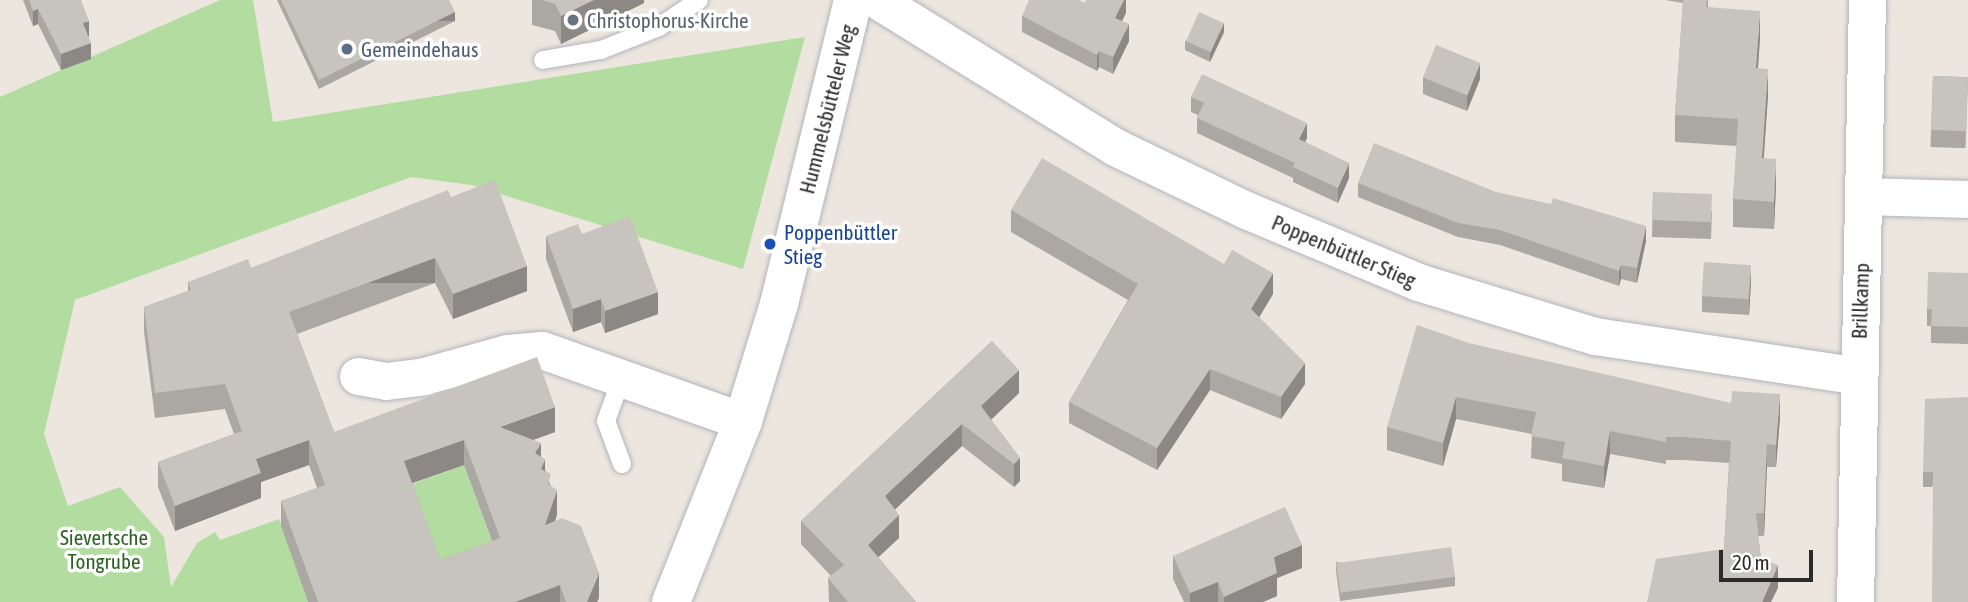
<!DOCTYPE html>
<html>
<head>
<meta charset="utf-8">
<style>
  body { margin:0 }
  #map { position:relative; width:1968px; height:602px; overflow:hidden; background:#ece6de; font-family:"Asap Condensed",sans-serif }
  div>[style] { position:absolute }
  [style*='--x'] { left:calc(var(--x)*1px); top:calc(var(--y)*1px); width:calc(var(--w)*1px); rotate:calc(var(--a)*1deg) }
  .green>* { inset:0; background:#b3dda0; transform-origin:0 0 }
  .roads { filter:drop-shadow(0 0 2px #b2b4bd) drop-shadow(0 0 2px #b2b4bd) }
  .service>* { height:18px; margin:-9px; padding:0 9px; transform-origin:9px; border-radius:9px; background:#fff }
  .minor>* { height:37px; margin:-18.5px; padding:0 18.5px; transform-origin:18.5px; border-radius:18.5px; background:#fff }
  .tertiary>* { height:38px; margin:-19px; padding:0 19px; transform-origin:19px; border-radius:19px; background:#fff }
  .wall>* { inset:0; background:#aba8a3; transform-origin:0 0 }
  .shaded-wall>* { inset:0; background:#8b8885; transform-origin:0 0 }
  .building>* { inset:0; background:#c7c3be; transform-origin:0 0 }
  .dots>* { width:19px; height:19px; translate:-50% -50%; box-sizing:border-box; border:4px solid #fff; border-radius:50% }
  span { translate:-50% -50%; white-space:nowrap; text-align:center; line-height:1.15; -webkit-text-stroke:7px #fff; paint-order:stroke }
  .worship-label { font-size:21px; color:#5b616d }
  .left { translate:0 -50%; text-align:left }
  .service-label { font-size:21px; color:#4e5e75 }
  .street-label { font-size:21px; color:#2b2b2b }
  .transit-label { font-size:21px; color:#164399 }
  .park-label { font-size:21px; color:#2c6221 }
  .scale { position:absolute; left:1719px; top:550px; width:94px; height:32px; box-sizing:border-box; border:4px solid #2b2b2b; border-top:0; padding-left:9px; font-size:21px; line-height:24px; white-space:nowrap; color:#2b2b2b; -webkit-text-stroke:5px #fff; paint-order:stroke }
</style>
</head>
<body>
<div id="map">
  <div class="green">
    <div style="clip-path:polygon(220px 0,253px 0,273px 122px,805px 37px,743px 269px,471px 185px,411px 177px,75px 300px,44px 434px,68px 506px,120px 487px,164px 537px,171px 587px,197px 543px,215px 532px,220px 540px,279px 519px,308px 602px,0 602px,0 97px)"></div>
    <div style="left:464px;top:465px;width:104px;height:64px;rotate:70deg"></div>
  </div>
  <div class="roads">
    <div class="service">
      <div style="--x:543;--y:60;--w:59;--a:-9.8"></div>
      <div style="--x:601;--y:50;--w:62;--a:-21.6"></div>
      <div style="--x:659;--y:27;--w:48;--a:-34"></div>
      <div style="--x:622;--y:464;--w:46;--a:-110.4"></div>
      <div style="--x:606;--y:421;--w:47;--a:-70"></div>
    </div>
    <div class="minor">
      <div style="--x:877;--y:0;--w:280;--a:31.7"></div>
      <div style="--x:1115;--y:147;--w:145;--a:25.7"></div>
      <div style="--x:1246;--y:210;--w:186;--a:22.7"></div>
      <div style="--x:1418;--y:282;--w:185;--a:17"></div>
      <div style="--x:1595;--y:336;--w:266;--a:8.6"></div>
      <div style="--x:1863;--y:196;--w:105;--a:1.6"></div>
      <div style="--x:358;--y:376;--w:28;--a:10"></div>
      <div style="--x:386;--y:381;--w:38;--a:-7"></div>
      <div style="--x:424;--y:376;--w:86;--a:-15.5"></div>
      <div style="--x:507;--y:353;--w:35;--a:-5"></div>
      <div style="--x:542;--y:350;--w:213;--a:19.5"></div>
      <div style="--x:1855;--y:602;--w:602;--a:-88.86"></div>
    </div>
    <div class="tertiary">
      <div style="--x:671;--y:602;--w:195;--a:-68.3"></div>
      <div style="--x:743;--y:421;--w:122;--a:-72.9"></div>
      <div style="--x:779;--y:304;--w:313;--a:-76.3"></div>
    </div>
  </div>
  <div class="wall">
    <div style="clip-path:polygon(23px 0,81px 0,89px 36px,88px 37px,91px 59px,61px 70px,38px 24px,33px 26px)"></div>
    <div style="clip-path:polygon(277px 0,449px 0,455px 21px,319px 89px)"></div>
    <div style="clip-path:polygon(532px 0,644px 0,644px 3px,561px 44px,555px 31px,532px 25px)"></div>
    <div style="clip-path:polygon(1126px 0,1126px 13px,1122px 21px,1129px 41px,1113px 74px,1099px 67px,1097px 71px,1022px 32px,1022px 16px)"></div>
    <div style="clip-path:polygon(1665px 0,1708px 0,1708px 7px,1760px 38px,1758px 68px,1768px 96px,1763px 158px,1776px 186px,1774px 229px,1733px 227px,1733px 199px,1737px 146px,1675px 142px,1675px 115px,1683px 3px)"></div>
    <div style="clip-path:polygon(1224px 32px,1210px 62px,1185px 50px,1185px 41px)"></div>
    <div style="left:1933px;top:76px;width:35px;height:71px;rotate:2deg"></div>
    <div style="clip-path:polygon(1423px 77px,1480px 79px,1467px 111px,1423px 94px)"></div>
    <div style="clip-path:polygon(1191px 97px,1307px 138px,1305px 142px,1349px 178px,1338px 203px,1293px 182px,1293px 178px,1197px 133px,1197px 118px,1198px 115px,1191px 112px)"></div>
    <div style="clip-path:polygon(1358px 183px,1496px 192px,1646px 241px,1637px 283px,1621px 279px,1619px 286px,1500px 245px,1458px 237px,1358px 197px)"></div>
    <div style="clip-path:polygon(1653px 192px,1712px 211px,1711px 239px,1652px 237px)"></div>
    <div style="clip-path:polygon(evenodd,451px 197px,527px 291px,453px 319px,435px 283px,297px 334px,334px 432px,555px 432px,533px 440px,541px 456px,551px 487px,557px 515px,555px 521px,599px 598px,597px 602px,308px 602px,281px 526px,281px 501px,317px 488px,309px 465px,261px 482px,261px 498px,175px 531px,158px 487px,158px 462px,234px 434px,225px 409px,155px 418px,144px 332px,144px 307px,188px 291px,188px 282px,251px 268px,451px 197px,464px 465px,492px 541px,440px 560px,412px 483px,464px 465px)"></div>
    <div style="clip-path:polygon(1011px 210px,1273px 294px,1259px 317px,1305px 384px,1281px 419px,1210px 390px,1157px 470px,1069px 423px,1069px 402px,1128px 300px,1011px 232px)"></div>
    <div style="clip-path:polygon(582px 234px,658px 314px,605px 333px,601px 322px,573px 332px,546px 259px,546px 236px)"></div>
    <div style="clip-path:polygon(1968px 273px,1968px 344px,1931px 343px,1931px 326px,1927px 326px,1927px 309px)"></div>
    <div style="clip-path:polygon(1751px 282px,1749px 315px,1702px 312px,1702px 296px)"></div>
    <div style="clip-path:polygon(992px 341px,1019px 393px,991px 420px,1020px 458px,1020px 481px,1014px 487px,962px 446px,895px 509px,899px 538px,878px 557px,916px 602px,829px 602px,828px 578px,831px 576px,801px 544px,801px 521px)"></div>
    <div style="clip-path:polygon(1472px 344px,1780px 417px,1776px 467px,1767px 467px,1764px 536px,1758px 536px,1761px 559px,1778px 588px,1724px 549px,1729px 463px,1684px 460px,1666px 460px,1666px 464px,1610px 454px,1604px 488px,1562px 481px,1562px 464px,1531px 458px,1532px 434px,1456px 419px,1443px 466px,1387px 450px,1387px 427px)"></div>
    <div style="clip-path:polygon(1968px 397px,1932px 487px,1923px 487px,1923px 472px)"></div>
    <div style="clip-path:polygon(1173px 556px,1302px 568px,1277px 578px,1277px 596px,1263px 602px,1184px 602px,1173px 579px)"></div>
    <div style="clip-path:polygon(1336px 562px,1455px 577px,1455px 586px,1340px 601px,1336px 571px)"></div>
  </div>
  <div class="shaded-wall">
    <div style="clip-path:polygon(594px 0,644px 0,644px 3px,561px 44px,561px 16px)"></div>
    <div style="clip-path:polygon(1124px 0,1126px 0,1126px 13px,1115px 34px,1115px 18px)"></div>
    <div style="clip-path:polygon(38px 9px,38px 24px,33px 26px,33px 11px)"></div>
    <div style="clip-path:polygon(1760px 11px,1760px 38px,1756px 95px,1756px 68px)"></div>
    <div style="left:455px;top:12px;width:9px;height:152px;rotate:90deg"></div>
    <div style="clip-path:polygon(89px 21px,89px 36px,83px 38px,83px 23px)"></div>
    <div style="clip-path:polygon(1224px 23px,1224px 32px,1210px 62px,1210px 53px)"></div>
    <div style="clip-path:polygon(1129px 24px,1129px 41px,1113px 74px,1113px 57px)"></div>
    <div style="clip-path:polygon(91px 43px,91px 59px,61px 70px,61px 54px)"></div>
    <div style="clip-path:polygon(1099px 51px,1099px 67px,1097px 71px,1097px 55px)"></div>
    <div style="clip-path:polygon(1480px 63px,1480px 79px,1467px 111px,1467px 95px)"></div>
    <div style="clip-path:polygon(1768px 69px,1768px 96px,1762px 185px,1762px 158px)"></div>
    <div style="clip-path:polygon(1307px 123px,1307px 138px,1299px 155px,1299px 139px)"></div>
    <div style="clip-path:polygon(1776px 159px,1776px 186px,1774px 229px,1774px 202px)"></div>
    <div style="clip-path:polygon(1349px 163px,1349px 178px,1338px 203px,1338px 188px)"></div>
    <div style="clip-path:polygon(1646px 226px,1646px 241px,1637px 283px,1637px 268px)"></div>
    <div style="left:435px;top:258px;width:25px;height:156px;rotate:90deg"></div>
    <div style="clip-path:polygon(1621px 265px,1621px 279px,1619px 286px,1619px 271px)"></div>
    <div style="clip-path:polygon(1751px 265px,1751px 282px,1749px 315px,1749px 299px)"></div>
    <div style="clip-path:polygon(527px 266px,527px 291px,453px 319px,453px 294px)"></div>
    <div style="clip-path:polygon(1273px 273px,1273px 294px,1251px 331px,1251px 309px)"></div>
    <div style="clip-path:polygon(658px 292px,658px 314px,605px 333px,605px 311px)"></div>
    <div style="clip-path:polygon(601px 299px,601px 322px,573px 332px,573px 309px)"></div>
    <div style="clip-path:polygon(1305px 363px,1305px 384px,1281px 419px,1281px 397px)"></div>
    <div style="clip-path:polygon(1210px 369px,1210px 390px,1157px 470px,1157px 448px)"></div>
    <div style="clip-path:polygon(1019px 370px,1019px 393px,981px 429px,981px 406px)"></div>
    <div style="clip-path:polygon(1780px 394px,1780px 417px,1776px 467px,1776px 445px)"></div>
    <div style="clip-path:polygon(1456px 397px,1456px 419px,1443px 466px,1443px 443px)"></div>
    <div style="clip-path:polygon(555px 407px,555px 432px,500px 452px,500px 427px)"></div>
    <div style="clip-path:polygon(962px 424px,962px 446px,885px 519px,885px 496px)"></div>
    <div style="clip-path:polygon(1610px 431px,1610px 454px,1604px 488px,1604px 466px)"></div>
    <div style="clip-path:polygon(309px 440px,309px 465px,261px 482px,261px 498px,175px 531px,175px 506px,256px 459px)"></div>
    <div style="clip-path:polygon(464px 440px,464px 465px,404px 486px,404px 461px)"></div>
    <div style="clip-path:polygon(541px 443px,541px 468px,535px 453px)"></div>
    <div style="clip-path:polygon(1767px 444px,1767px 467px,1764px 536px,1764px 513px)"></div>
    <div style="clip-path:polygon(1020px 458px,1020px 481px,1014px 487px,1014px 464px)"></div>
    <div style="clip-path:polygon(545px 459px,545px 484px,541px 469px)"></div>
    <div style="clip-path:polygon(557px 490px,557px 515px,545px 550px,545px 525px)"></div>
    <div style="clip-path:polygon(899px 515px,899px 538px,868px 567px,868px 545px)"></div>
    <div style="clip-path:polygon(1302px 545px,1302px 568px,1277px 578px,1277px 596px,1263px 602px,1224px 602px,1224px 597px,1274px 557px)"></div>
    <div style="clip-path:polygon(1778px 565px,1778px 588px,1771px 602px,1762px 602px)"></div>
    <div style="clip-path:polygon(599px 573px,599px 598px,597px 602px,587px 602px)"></div>
    <div style="clip-path:polygon(1218px 582px,1218px 602px,1190px 602px,1190px 593px)"></div>
    <div style="clip-path:polygon(560px 585px,560px 602px,515px 602px)"></div>
  </div>
  <div class="building">
    <div style="clip-path:polygon(29px 0,81px 0,89px 21px,83px 23px,91px 43px,61px 54px,38px 9px,33px 11px)"></div>
    <div style="clip-path:polygon(281px 0,449px 0,455px 12px,319px 80px)"></div>
    <div style="clip-path:polygon(542px 0,594px 0,561px 16px,555px 4px)"></div>
    <div style="clip-path:polygon(1029px 0,1079px 0,1085px 3px,1086px 0,1124px 0,1115px 18px,1129px 24px,1113px 57px,1099px 51px,1097px 55px,1022px 16px)"></div>
    <div style="clip-path:polygon(1683px 0,1707px 0,1706px 7px,1760px 11px,1756px 68px,1768px 69px,1762px 158px,1776px 159px,1774px 202px,1733px 199px,1738px 119px,1675px 115px)"></div>
    <div style="left:1199px;top:12px;width:27px;height:32px;rotate:24deg"></div>
    <div style="left:1436px;top:45px;width:48px;height:35px;rotate:22deg"></div>
    <div style="clip-path:polygon(1202px 74px,1307px 123px,1299px 139px,1349px 163px,1338px 188px,1293px 167px,1295px 163px,1197px 118px,1204px 103px,1191px 97px)"></div>
    <div style="left:1933px;top:76px;width:35px;height:54px;rotate:2deg"></div>
    <div style="clip-path:polygon(1374px 143px,1496px 192px,1551px 204px,1553px 198px,1646px 226px,1637px 268px,1621px 265px,1619px 271px,1500px 230px,1458px 223px,1358px 183px)"></div>
    <div style="clip-path:polygon(1042px 158px,1224px 264px,1232px 250px,1273px 273px,1251px 309px,1305px 363px,1281px 397px,1210px 369px,1157px 448px,1069px 402px,1138px 284px,1011px 210px)"></div>
    <div style="clip-path:polygon(evenodd,495px 180px,527px 266px,453px 294px,435px 258px,289px 312px,334px 432px,537px 357px,555px 407px,500px 427px,541px 443px,535px 453px,545px 459px,541px 469px,551px 474px,548px 484px,557px 490px,545px 525px,562px 518px,581px 526px,599px 573px,587px 602px,566px 602px,560px 585px,515px 602px,318px 602px,281px 501px,325px 485px,309px 440px,256px 459px,261px 473px,175px 506px,158px 462px,242px 431px,225px 384px,155px 393px,144px 307px,191px 290px,188px 282px,248px 259px,251px 268px,448px 190px,451px 197px,495px 180px,464px 440px,500px 538px,440px 560px,404px 461px,464px 440px)"></div>
    <div style="left:1653px;top:192px;width:59px;height:28px;rotate:2deg"></div>
    <div style="clip-path:polygon(630px 216px,658px 292px,605px 311px,601px 299px,573px 309px,546px 236px,578px 224px,582px 234px)"></div>
    <div style="left:1704px;top:262px;width:47px;height:34px;rotate:4deg"></div>
    <div style="clip-path:polygon(1928px 272px,1968px 273px,1968px 327px,1931px 326px,1932px 309px,1927px 309px)"></div>
    <div style="clip-path:polygon(1417px 325px,1472px 344px,1731px 403px,1732px 391px,1780px 394px,1776px 445px,1767px 444px,1764px 513px,1756px 513px,1761px 559px,1778px 565px,1762px 602px,1647px 602px,1656px 559px,1724px 549px,1731px 441px,1684px 437px,1666px 437px,1666px 442px,1610px 431px,1604px 466px,1562px 458px,1565px 442px,1531px 436px,1536px 412px,1456px 397px,1443px 443px,1387px 427px)"></div>
    <div style="clip-path:polygon(992px 341px,1019px 370px,981px 406px,1020px 458px,1014px 464px,962px 424px,885px 496px,899px 515px,868px 545px,916px 602px,848px 602px,828px 578px,844px 565px,801px 521px)"></div>
    <div style="clip-path:polygon(1968px 397px,1968px 602px,1932px 602px,1933px 472px,1923px 472px,1925px 399px)"></div>
    <div style="clip-path:polygon(1285px 507px,1302px 545px,1274px 557px,1277px 573px,1224px 597px,1218px 582px,1190px 593px,1173px 556px)"></div>
    <div style="left:1451px;top:547px;width:30px;height:116px;rotate:82deg"></div>
  </div>
  <div class="dots">
    <div style="left:573px;top:20px;background:#6b7280"></div>
    <div style="left:347px;top:49px;background:#5c6f8a"></div>
    <div style="left:770px;top:244px;background:#1a4fb4"></div>
  </div>
  <div class="worship-label">
    <span class="left" style="left:587px;top:20px">Christophorus-Kirche</span>
  </div>
  <div class="service-label">
    <span class="left" style="left:361px;top:49px">Gemeindehaus</span>
  </div>
  <div class="street-label">
    <span style="left:827px;top:109px;rotate:-76deg">Hummelsbütteler Weg</span>
    <span style="left:1344px;top:251px;rotate:23deg">Poppenbüttler Stieg</span>
    <span style="left:1860px;top:301px;rotate:-88deg">Brillkamp</span>
  </div>
  <div class="transit-label">
    <span class="left" style="left:784px;top:244px">Poppenbüttler<br>Stieg</span>
  </div>
  <div class="park-label">
    <span style="left:104px;top:549px">Sievertsche<br>Tongrube</span>
  </div>
  <div class="scale">20 m</div>
</div>
</body>
</html>
